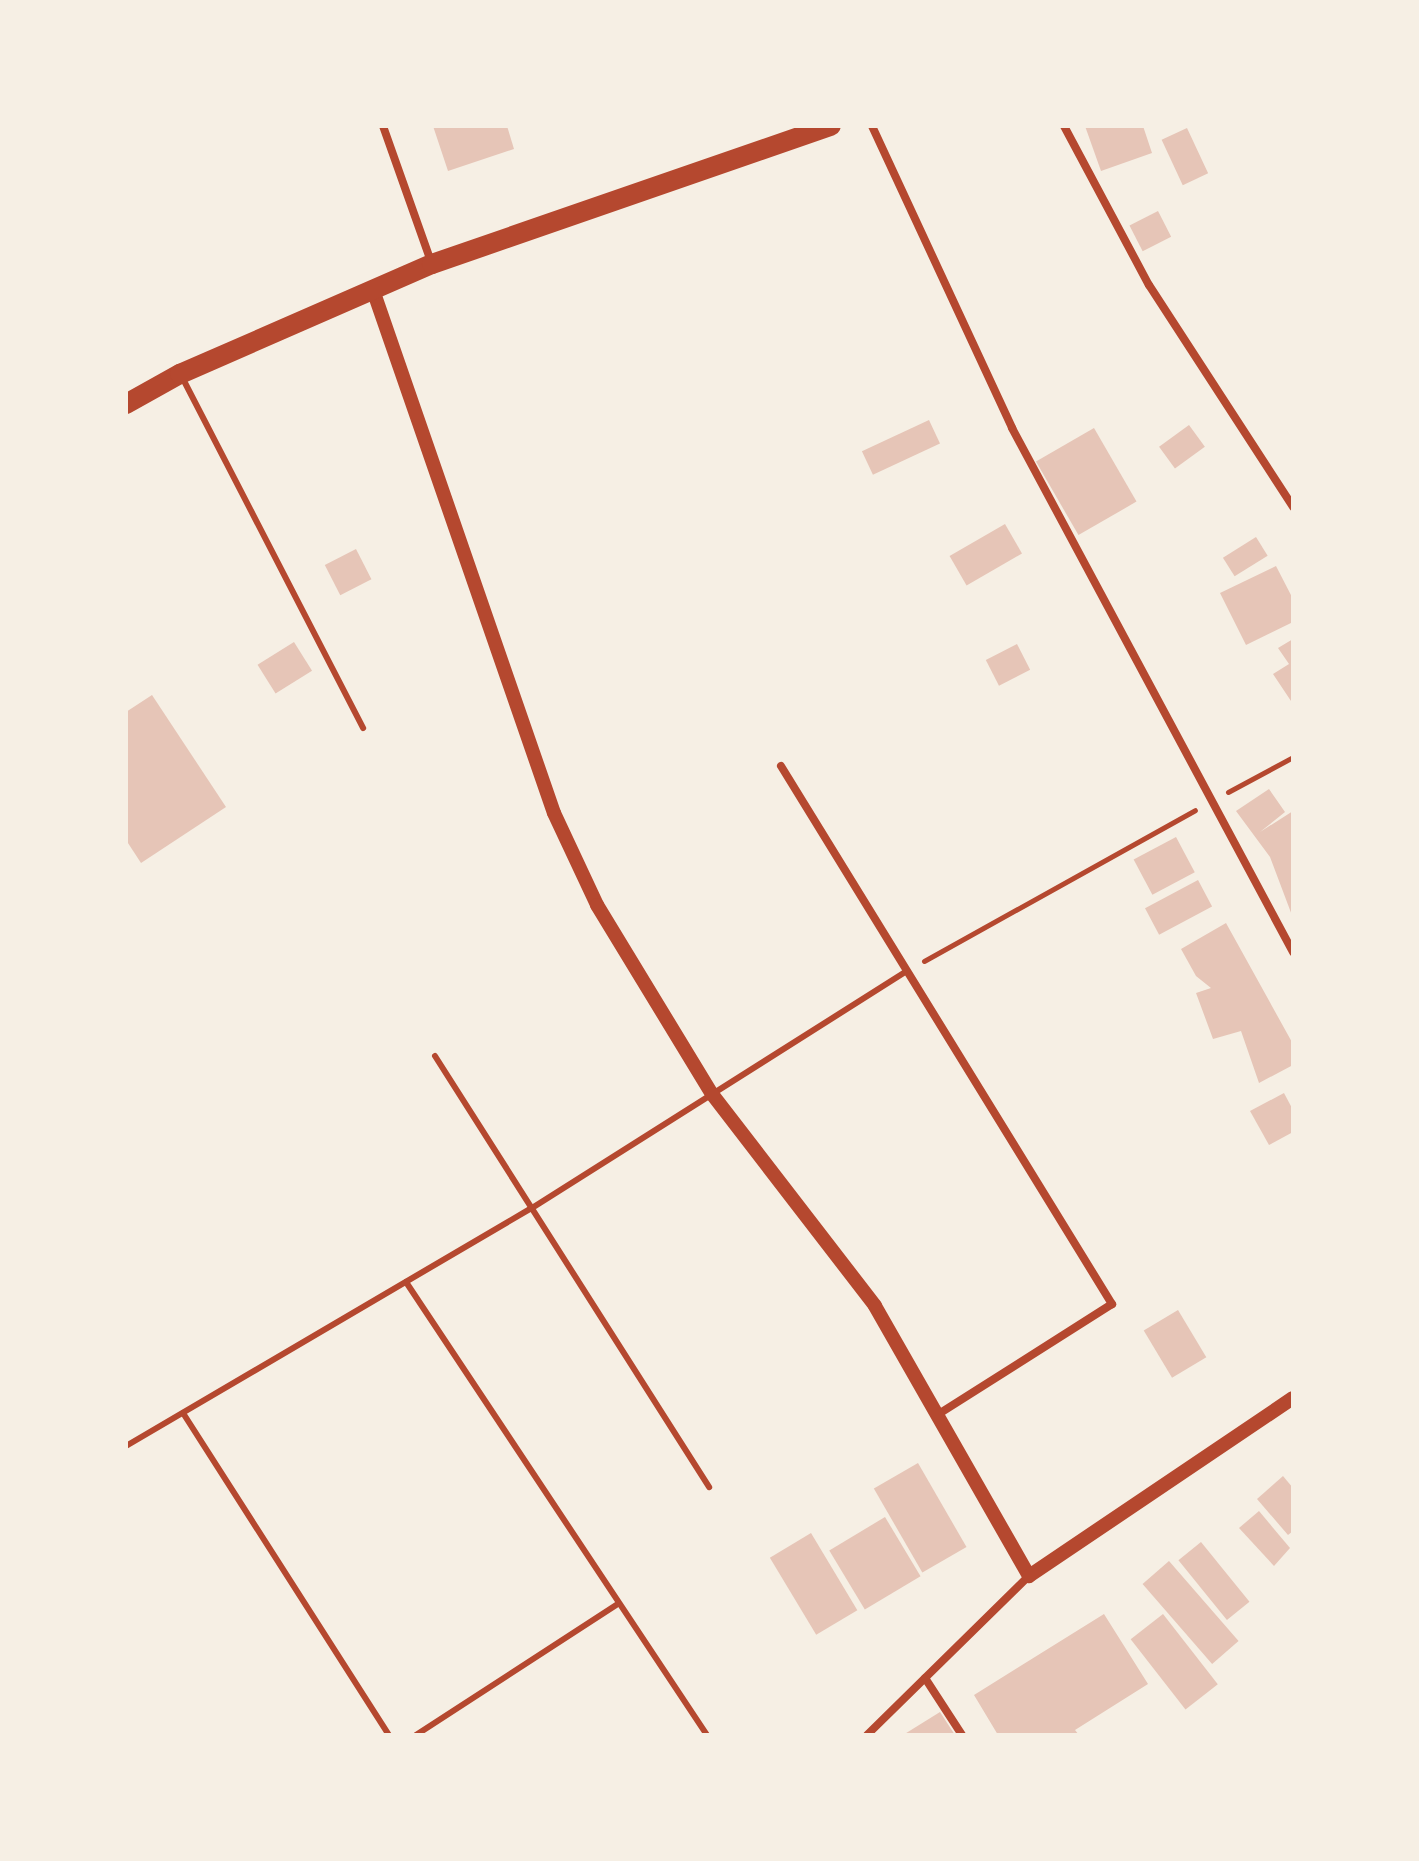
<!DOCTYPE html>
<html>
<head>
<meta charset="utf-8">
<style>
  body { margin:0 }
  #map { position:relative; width:1419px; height:1861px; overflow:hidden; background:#f6efe4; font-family:Raleway,sans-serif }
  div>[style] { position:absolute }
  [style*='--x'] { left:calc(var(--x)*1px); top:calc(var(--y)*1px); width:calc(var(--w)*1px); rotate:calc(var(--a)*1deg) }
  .building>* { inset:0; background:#e6c5b7; transform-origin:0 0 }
  .path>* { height:5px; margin:-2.5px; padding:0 2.5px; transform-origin:2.5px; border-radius:2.5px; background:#b5482f }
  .service>* { height:6px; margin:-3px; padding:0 3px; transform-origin:3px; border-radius:3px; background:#b5482f }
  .minor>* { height:8px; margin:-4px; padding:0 4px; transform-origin:4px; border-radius:4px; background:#b5482f }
  .tertiary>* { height:14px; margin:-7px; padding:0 7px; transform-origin:7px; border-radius:7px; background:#b5482f }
  .primary>* { height:20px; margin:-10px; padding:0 10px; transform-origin:10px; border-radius:10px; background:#b5482f }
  span { translate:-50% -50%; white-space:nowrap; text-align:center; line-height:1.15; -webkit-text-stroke:7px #f6efe4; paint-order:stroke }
  .frame { position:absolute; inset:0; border:128px solid #f6efe4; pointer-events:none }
</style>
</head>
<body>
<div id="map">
  <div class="building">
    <div style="clip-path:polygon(433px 126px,507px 126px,514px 149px,448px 171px)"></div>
    <div style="clip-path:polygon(1085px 126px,1143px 126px,1152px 153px,1101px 171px)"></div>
    <div style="left:1187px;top:128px;width:50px;height:28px;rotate:65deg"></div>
    <div style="left:1158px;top:211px;width:29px;height:32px;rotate:63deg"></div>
    <div style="left:929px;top:420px;width:26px;height:74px;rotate:65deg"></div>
    <div style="left:1189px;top:425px;width:27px;height:37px;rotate:54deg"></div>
    <div style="left:1094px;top:428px;width:85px;height:67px;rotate:60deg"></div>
    <div style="left:1005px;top:524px;width:34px;height:64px;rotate:60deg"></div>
    <div style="left:1256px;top:537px;width:22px;height:39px;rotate:58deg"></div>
    <div style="left:356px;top:549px;width:34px;height:35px;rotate:63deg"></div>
    <div style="clip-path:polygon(1276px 566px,1293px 599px,1293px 622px,1246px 645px,1220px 593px)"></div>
    <div style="clip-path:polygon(1293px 639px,1293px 704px,1273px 674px,1289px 664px,1278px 648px)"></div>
    <div style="left:294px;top:642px;width:34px;height:43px;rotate:58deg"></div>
    <div style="left:1017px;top:644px;width:29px;height:35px;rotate:63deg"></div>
    <div style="clip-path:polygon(152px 695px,226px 807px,141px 863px,126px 840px,126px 712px)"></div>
    <div style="clip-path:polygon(1269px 789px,1285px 812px,1260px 832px,1293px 811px,1293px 918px,1270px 857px,1236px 811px)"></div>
    <div style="left:1176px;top:837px;width:40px;height:48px;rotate:62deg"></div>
    <div style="left:1198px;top:880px;width:30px;height:60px;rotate:62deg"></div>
    <div style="clip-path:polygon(1226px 923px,1293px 1044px,1293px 1065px,1259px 1083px,1241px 1031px,1213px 1039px,1196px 993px,1211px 988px,1196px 976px,1181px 949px)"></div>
    <div style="clip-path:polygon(1284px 1093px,1293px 1110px,1293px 1132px,1269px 1145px,1250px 1111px)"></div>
    <div style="left:1178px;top:1310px;width:55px;height:40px;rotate:59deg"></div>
    <div style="left:918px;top:1463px;width:97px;height:51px;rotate:60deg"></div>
    <div style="clip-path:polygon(1283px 1476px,1293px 1488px,1293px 1531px,1288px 1535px,1257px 1499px)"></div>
    <div style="clip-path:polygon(1259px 1511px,1290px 1548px,1274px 1566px,1239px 1528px)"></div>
    <div style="left:885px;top:1517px;width:69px;height:65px;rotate:59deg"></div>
    <div style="left:811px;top:1533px;width:90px;height:48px;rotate:59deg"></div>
    <div style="left:1201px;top:1542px;width:77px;height:29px;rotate:51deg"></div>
    <div style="left:1169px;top:1561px;width:106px;height:35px;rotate:49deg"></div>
    <div style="clip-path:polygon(1104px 1614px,1148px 1684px,1075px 1730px,1079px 1735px,998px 1735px,974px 1695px)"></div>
    <div style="left:1163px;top:1614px;width:89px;height:41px;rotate:52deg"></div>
    <div style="clip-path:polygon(940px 1712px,955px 1735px,903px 1735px)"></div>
  </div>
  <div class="path">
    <div style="--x:1228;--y:792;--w:74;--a:-28.3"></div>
    <div style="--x:924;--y:961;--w:310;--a:-29.1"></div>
  </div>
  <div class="service">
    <div style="--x:182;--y:377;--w:395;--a:62.7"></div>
    <div style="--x:435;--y:1056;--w:511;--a:57.55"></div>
    <div style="--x:406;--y:1282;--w:544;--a:56.4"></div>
    <div style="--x:183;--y:1413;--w:382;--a:57.4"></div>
    <div style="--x:126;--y:1446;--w:471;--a:-30.4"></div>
    <div style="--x:532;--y:1208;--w:442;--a:-32.3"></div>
    <div style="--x:416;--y:1735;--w:241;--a:-33"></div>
  </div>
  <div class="minor">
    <div style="--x:383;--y:126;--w:146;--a:70.5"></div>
    <div style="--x:872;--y:126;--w:333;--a:65.1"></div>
    <div style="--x:1012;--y:428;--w:595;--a:61.8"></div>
    <div style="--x:1064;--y:126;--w:180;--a:61.9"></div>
    <div style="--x:1149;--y:285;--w:265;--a:57"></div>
    <div style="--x:781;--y:766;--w:632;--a:58.4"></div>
    <div style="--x:1112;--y:1304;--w:207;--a:147.6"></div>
    <div style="--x:925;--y:1678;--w:68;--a:57"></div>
    <div style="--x:867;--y:1735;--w:227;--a:-44.5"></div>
  </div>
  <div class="tertiary">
    <div style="--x:373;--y:290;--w:553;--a:70.91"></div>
    <div style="--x:554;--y:813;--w:102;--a:64.9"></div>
    <div style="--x:597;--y:905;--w:221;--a:58.7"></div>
    <div style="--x:712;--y:1094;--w:267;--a:52.4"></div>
    <div style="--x:875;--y:1306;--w:311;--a:60.3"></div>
    <div style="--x:1029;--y:1576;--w:318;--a:-34"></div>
  </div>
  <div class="primary">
    <div style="--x:126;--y:404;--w:62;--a:-29.1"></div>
    <div style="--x:180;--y:374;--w:275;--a:-23.6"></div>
    <div style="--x:432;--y:264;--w:422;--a:-19.1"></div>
  </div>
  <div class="frame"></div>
</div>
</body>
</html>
